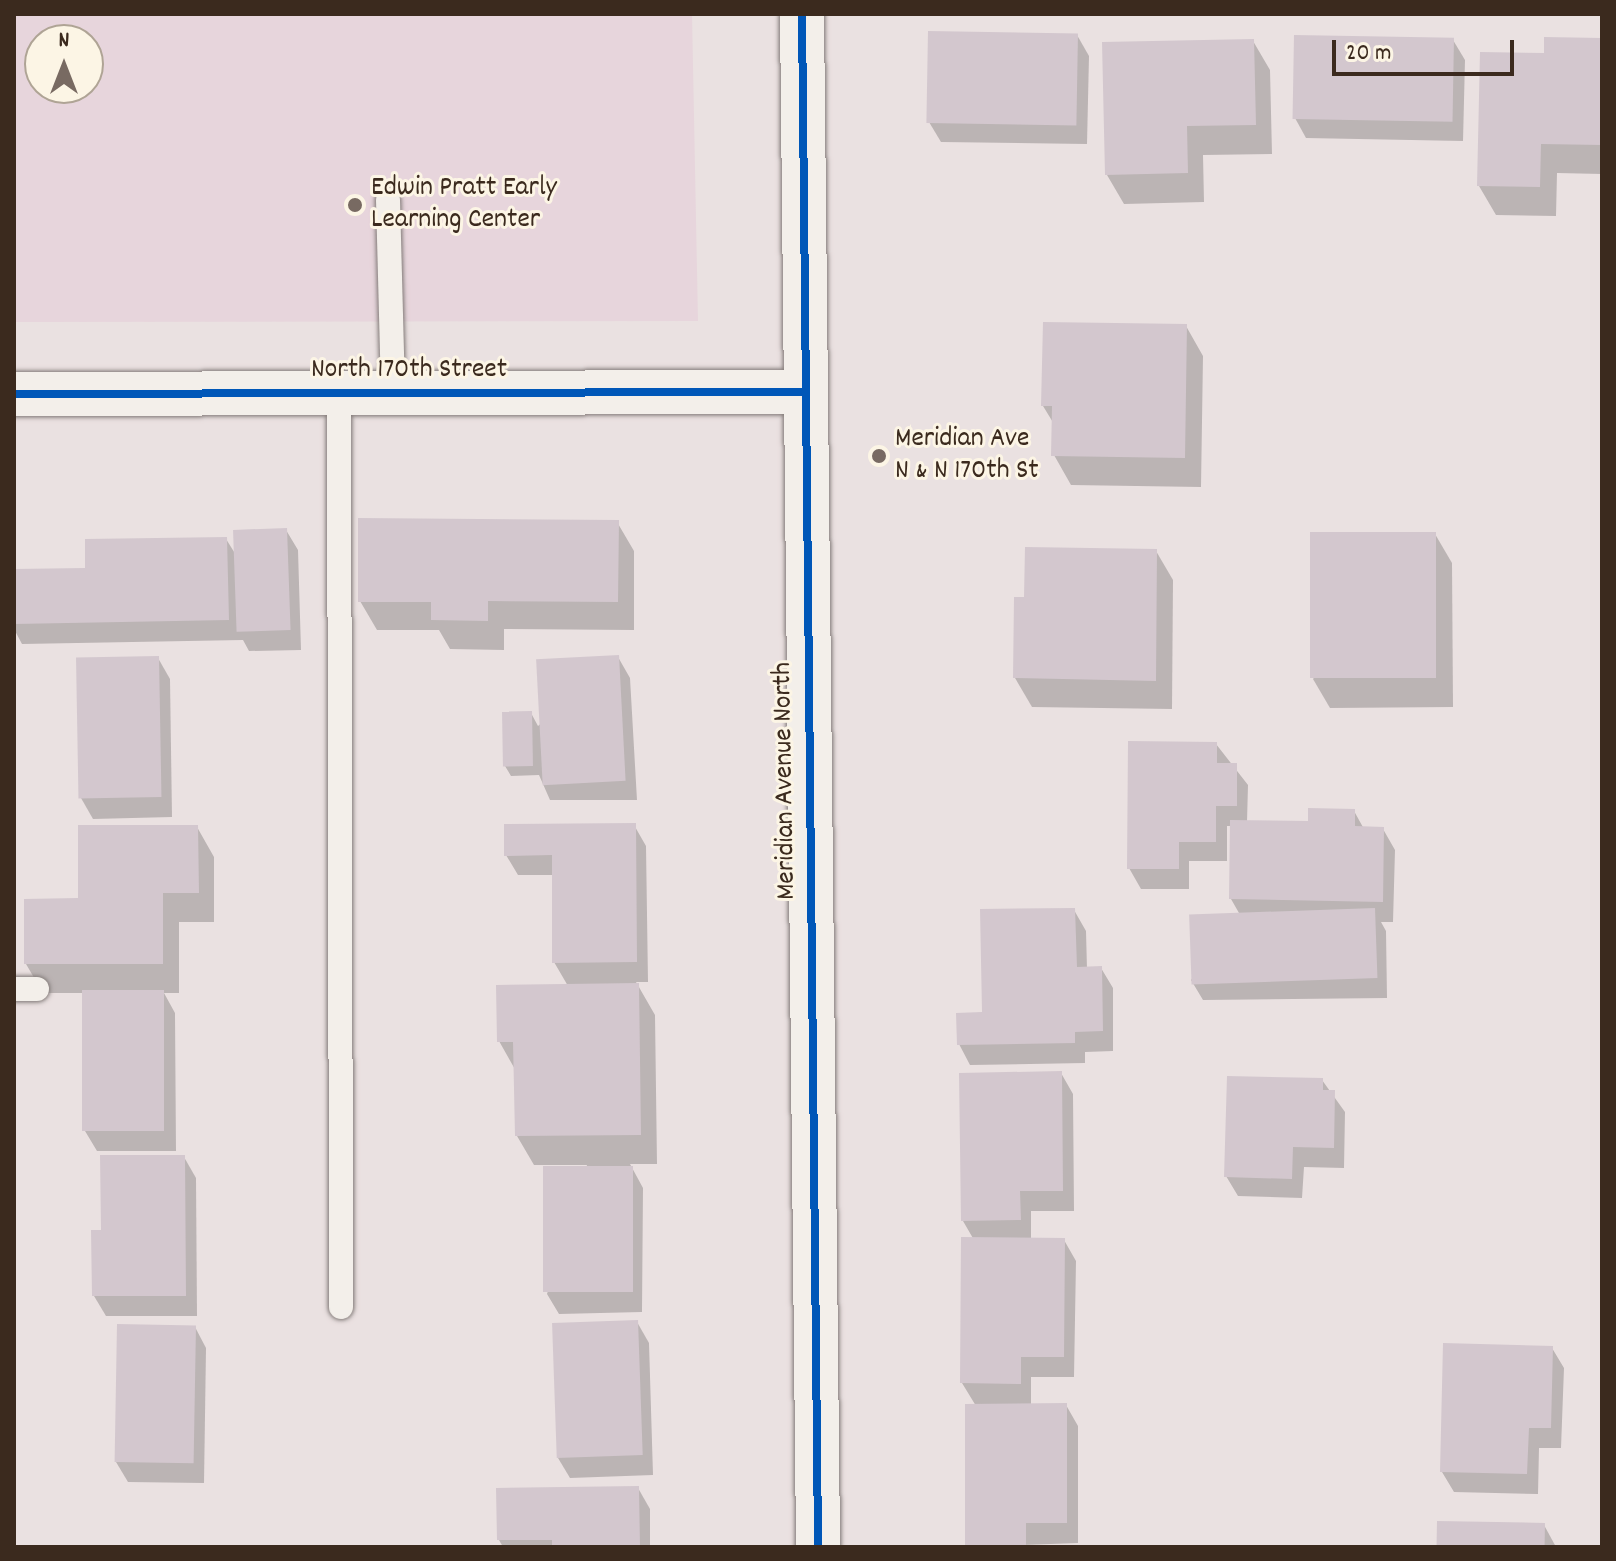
<!DOCTYPE html>
<html>
<head>
<meta charset="utf-8">
<style>
  body { margin:0 }
  #map { position:relative; width:1616px; height:1561px; overflow:hidden; background:#eae1e1; font-family:Dekko,sans-serif }
  div>[style] { position:absolute }
  [style*='--x'] { left:calc(var(--x)*1px); top:calc(var(--y)*1px); width:calc(var(--w)*1px); rotate:calc(var(--a)*1deg) }
  .built>* { inset:0; background:#e7d5dc }
  .shadow>* { inset:0; background:#0003 }
  .building>* { inset:0; background:#d3c7ce; transform-origin:0 0 }
  .roads { filter:drop-shadow(0 0 2px #857d7b) drop-shadow(0 0 2px #857d7b) }
  .lane>* { height:24px; margin:-12px; padding:0 12px; transform-origin:12px; border-radius:12px; background:#f3efea }
  .street>* { height:44px; margin:-22px; padding:0 22px; transform-origin:22px; border-radius:22px; background:#f3efea }
  .secondary>* { height:44px; margin:-22px; padding:0 22px; transform-origin:22px; border-radius:22px; background:#f3efea }
  .cycleway>* { height:8px; margin:-4px; padding:0 4px; transform-origin:4px; border-radius:4px; background:#0057b8 }
  .dots>* { width:22px; height:22px; translate:-50% -50%; box-sizing:border-box; border:4px solid #fcf5e5; border-radius:50% }
  span { translate:-50% -50%; white-space:nowrap; text-align:center; line-height:1.15; -webkit-text-stroke:6px #fcf5e5; paint-order:stroke }
  .poi-label { font-size:28px; color:#3b2a1e }
  .left { translate:0 -50%; text-align:left }
  .street-label { font-size:28px; color:#3b2a1e }
  .frame { position:absolute; inset:0; border:16px solid #3b2a1e; pointer-events:none }
  .north { position:absolute; left:24px; top:24px; width:80px; height:80px; box-sizing:border-box; background:#fcf5e5; border:2px solid #afa495; border-radius:50%; rotate:0deg; font-size:22px; font-weight:700; line-height:32px; text-align:center; color:#3b2a1e }
  .north::after { content:''; display:block; margin:auto; width:28px; height:36px; background:#786a62; clip-path:polygon(50% 0,100% 100%,50% 72%,0 100%) }
  .scale { position:absolute; left:1332px; top:40px; width:182px; height:36px; box-sizing:border-box; border:4px solid #3b2a1e; border-top:0; padding-left:10px; font-size:24px; line-height:28px; white-space:nowrap; color:#3b2a1e; -webkit-text-stroke:6px #fcf5e5; paint-order:stroke }
</style>
</head>
<body>
<div id="map">
  <div class="built">
    <div style="clip-path:polygon(evenodd,14px 14px,692px 14px,698px 321px,14px 322px,14px 14px,40px 40px,88px 40px,88px 88px,40px 88px,40px 40px)"></div>
  </div>
  <div class="shadow">
    <div style="clip-path:polygon(1077px 35px,1089px 56px,1087px 144px,941px 142px,929px 122px)"></div>
    <div style="clip-path:polygon(1453px 40px,1465px 60px,1463px 141px,1306px 138px,1295px 118px)"></div>
    <div style="clip-path:polygon(1602px 40px,1602px 174px,1557px 173px,1556px 216px,1496px 215px,1479px 186px,1546px 55px)"></div>
    <div style="clip-path:polygon(1253px 41px,1270px 70px,1272px 154px,1203px 155px,1204px 202px,1124px 204px,1107px 175px)"></div>
    <div style="clip-path:polygon(1186px 326px,1203px 356px,1201px 487px,1071px 485px,1054px 455px,1054px 424px,1043px 406px)"></div>
    <div style="clip-path:polygon(617px 522px,634px 551px,634px 630px,504px 629px,504px 650px,450px 649px,439px 630px,377px 630px,360px 601px)"></div>
    <div style="clip-path:polygon(286px 530px,298px 550px,301px 650px,249px 651px,243px 640px,22px 644px,14px 629px,14px 571px,87px 570px,226px 539px,236px 555px)"></div>
    <div style="clip-path:polygon(1435px 534px,1452px 563px,1453px 707px,1330px 708px,1313px 679px)"></div>
    <div style="clip-path:polygon(1156px 551px,1173px 580px,1172px 709px,1032px 707px,1015px 678px,1026px 600px)"></div>
    <div style="clip-path:polygon(618px 657px,630px 678px,637px 800px,550px 800px,539px 775px,511px 776px,505px 766px,531px 713px,538px 726px)"></div>
    <div style="clip-path:polygon(158px 658px,170px 679px,172px 817px,93px 819px,81px 798px)"></div>
    <div style="clip-path:polygon(1216px 744px,1248px 785px,1247px 822px,1310px 823px,1354px 811px,1364px 829px,1383px 829px,1395px 850px,1393px 922px,1381px 922px,1386px 931px,1387px 998px,1203px 1000px,1191px 980px,1239px 913px,1231px 899px,1232px 826px,1227px 826px,1227px 861px,1189px 861px,1189px 889px,1141px 889px,1129px 868px)"></div>
    <div style="clip-path:polygon(634px 825px,646px 846px,648px 982px,636px 982px,655px 1015px,657px 1164px,630px 1164px,643px 1188px,642px 1312px,559px 1314px,547px 1294px,587px 1165px,534px 1165px,517px 1136px,516px 1071px,499px 1041px,568px 986px,554px 962px,554px 875px,518px 875px,506px 855px)"></div>
    <div style="clip-path:polygon(197px 827px,214px 857px,214px 922px,179px 922px,179px 993px,164px 993px,175px 1013px,176px 1151px,97px 1151px,85px 1131px,84px 993px,43px 993px,26px 964px,80px 900px)"></div>
    <div style="clip-path:polygon(1074px 910px,1086px 931px,1087px 969px,1101px 968px,1113px 988px,1113px 1051px,1085px 1052px,1085px 1063px,970px 1065px,959px 1044px)"></div>
    <div style="clip-path:polygon(1061px 1073px,1073px 1094px,1074px 1211px,1031px 1211px,1031px 1240px,1064px 1240px,1076px 1261px,1074px 1377px,1031px 1377px,1031px 1406px,1066px 1405px,1078px 1426px,1078px 1543px,967px 1547px,976px 1406px,962px 1383px,974px 1240px,963px 1221px)"></div>
    <div style="clip-path:polygon(1322px 1080px,1345px 1112px,1344px 1168px,1304px 1167px,1302px 1198px,1238px 1196px,1226px 1176px)"></div>
    <div style="clip-path:polygon(184px 1157px,196px 1178px,197px 1316px,106px 1316px,94px 1296px,103px 1232px)"></div>
    <div style="clip-path:polygon(637px 1322px,649px 1343px,653px 1475px,570px 1478px,558px 1458px)"></div>
    <div style="clip-path:polygon(195px 1327px,206px 1348px,204px 1483px,128px 1482px,116px 1462px)"></div>
    <div style="clip-path:polygon(1552px 1348px,1564px 1368px,1561px 1448px,1539px 1448px,1538px 1494px,1454px 1492px,1442px 1472px)"></div>
    <div style="clip-path:polygon(638px 1488px,650px 1509px,650px 1547px,503px 1547px,499px 1540px)"></div>
    <div style="clip-path:polygon(1544px 1525px,1556px 1547px,1439px 1547px)"></div>
  </div>
  <div class="building">
    <div style="left:928px;top:31px;width:150px;height:92px;rotate:1deg"></div>
    <div style="left:1294px;top:35px;width:160px;height:84px;rotate:1deg"></div>
    <div style="clip-path:polygon(1544px 37px,1602px 38px,1602px 145px,1541px 144px,1540px 187px,1477px 186px,1480px 52px,1544px 53px)"></div>
    <div style="clip-path:polygon(1254px 39px,1256px 125px,1187px 126px,1188px 173px,1105px 175px,1102px 42px)"></div>
    <div style="clip-path:polygon(1043px 322px,1187px 324px,1185px 458px,1051px 456px,1052px 406px,1041px 406px)"></div>
    <div style="clip-path:polygon(358px 518px,619px 520px,618px 602px,488px 601px,488px 621px,431px 620px,431px 602px,358px 602px)"></div>
    <div style="left:287px;top:528px;width:102px;height:54px;rotate:88deg"></div>
    <div style="left:1436px;top:532px;width:146px;height:126px;rotate:90deg"></div>
    <div style="clip-path:polygon(227px 537px,229px 620px,14px 624px,14px 569px,85px 568px,85px 539px)"></div>
    <div style="clip-path:polygon(1025px 547px,1157px 549px,1156px 681px,1013px 678px,1014px 597px,1024px 597px)"></div>
    <div style="left:619px;top:655px;width:126px;height:83px;rotate:87deg"></div>
    <div style="left:159px;top:656px;width:141px;height:83px;rotate:89deg"></div>
    <div style="left:532px;top:711px;width:55px;height:30px;rotate:89deg"></div>
    <div style="clip-path:polygon(1128px 741px,1217px 742px,1217px 763px,1237px 763px,1237px 806px,1216px 806px,1216px 842px,1179px 842px,1179px 869px,1127px 869px)"></div>
    <div style="clip-path:polygon(1308px 808px,1355px 809px,1355px 826px,1384px 827px,1383px 902px,1229px 899px,1230px 820px,1308px 821px)"></div>
    <div style="clip-path:polygon(636px 823px,637px 962px,552px 963px,552px 855px,504px 856px,504px 824px)"></div>
    <div style="clip-path:polygon(78px 825px,198px 825px,199px 893px,163px 893px,163px 964px,24px 964px,24px 899px,78px 898px)"></div>
    <div style="clip-path:polygon(1075px 908px,1077px 967px,1102px 966px,1103px 1031px,1075px 1032px,1075px 1043px,957px 1045px,956px 1013px,982px 1012px,980px 909px)"></div>
    <div style="left:1375px;top:908px;width:70px;height:186px;rotate:88deg"></div>
    <div style="clip-path:polygon(639px 983px,641px 1135px,515px 1136px,513px 1042px,497px 1042px,496px 985px)"></div>
    <div style="left:82px;top:990px;width:82px;height:141px"></div>
    <div style="clip-path:polygon(1062px 1071px,1063px 1191px,1020px 1191px,1021px 1220px,961px 1221px,959px 1073px)"></div>
    <div style="clip-path:polygon(1227px 1076px,1323px 1078px,1323px 1090px,1335px 1090px,1334px 1148px,1293px 1147px,1292px 1179px,1224px 1177px)"></div>
    <div style="clip-path:polygon(100px 1155px,185px 1155px,186px 1296px,92px 1296px,91px 1230px,101px 1230px)"></div>
    <div style="left:633px;top:1166px;width:126px;height:90px;rotate:90deg"></div>
    <div style="clip-path:polygon(961px 1237px,1065px 1238px,1064px 1357px,1021px 1357px,1021px 1384px,960px 1383px)"></div>
    <div style="left:638px;top:1320px;width:135px;height:86px;rotate:88deg"></div>
    <div style="left:117px;top:1324px;width:79px;height:138px;rotate:1deg"></div>
    <div style="clip-path:polygon(1443px 1343px,1553px 1346px,1551px 1428px,1529px 1428px,1527px 1474px,1440px 1472px)"></div>
    <div style="clip-path:polygon(1067px 1403px,1067px 1523px,1026px 1523px,1026px 1547px,965px 1547px,965px 1404px)"></div>
    <div style="clip-path:polygon(639px 1486px,640px 1547px,552px 1547px,552px 1540px,497px 1540px,496px 1488px)"></div>
    <div style="left:1437px;top:1521px;width:108px;height:26px;rotate:1deg"></div>
  </div>
  <div class="roads">
    <div class="lane">
      <div style="--x:388;--y:200;--w:193;--a:88.5"></div>
      <div style="--x:339;--y:393;--w:914;--a:89.87"></div>
      <div style="--x:14;--y:989;--w:23;--a:0"></div>
    </div>
    <div class="street">
      <div style="--x:14;--y:394;--w:790;--a:-0.15"></div>
    </div>
    <div class="secondary">
      <div style="--x:802;--y:14;--w:1533;--a:89.4"></div>
    </div>
  </div>
  <div class="cycleway">
    <div style="--x:802;--y:14;--w:1533;--a:89.4"></div>
    <div style="--x:14;--y:394;--w:790;--a:-0.15"></div>
  </div>
  <div class="dots">
    <div style="left:355px;top:205px;background:#786a62"></div>
    <div style="left:879px;top:456px;background:#786a62"></div>
  </div>
  <div class="poi-label">
    <span class="left" style="left:371px;top:205px">Edwin Pratt Early<br>Learning Center</span>
    <span class="left" style="left:895px;top:456px">Meridian Ave<br>N &amp; N 170th St</span>
  </div>
  <div class="street-label">
    <span style="left:409px;top:371px">North 170th Street</span>
    <span style="left:786px;top:781px;rotate:-91deg">Meridian Avenue North</span>
  </div>
  <div class="frame"></div>
  <div class="north">N</div>
  <div class="scale">20 m</div>
</div>
</body>
</html>
